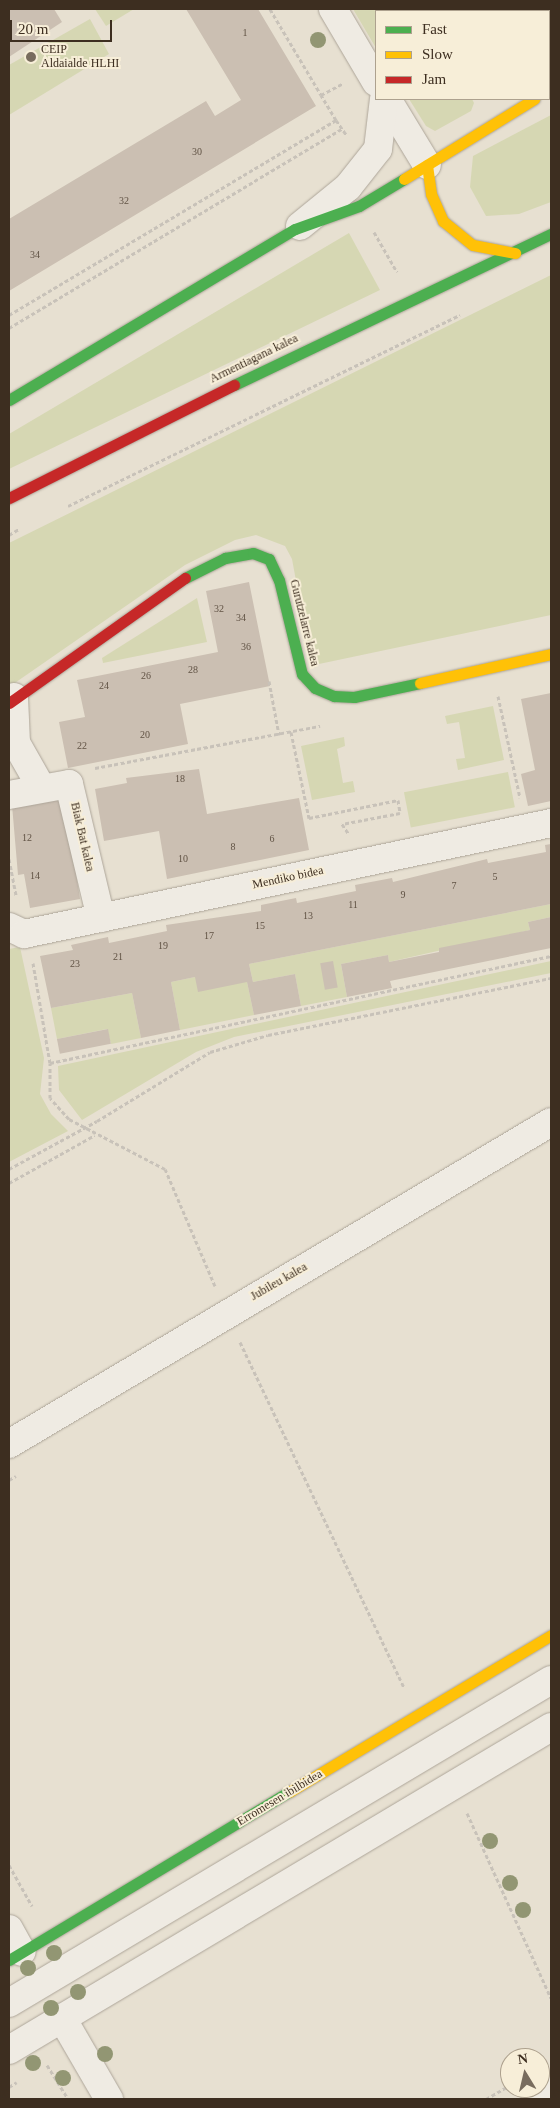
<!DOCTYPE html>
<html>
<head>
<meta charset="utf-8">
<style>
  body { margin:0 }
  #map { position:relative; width:560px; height:2108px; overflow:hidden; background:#e7e0d1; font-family:"Times New Roman",serif }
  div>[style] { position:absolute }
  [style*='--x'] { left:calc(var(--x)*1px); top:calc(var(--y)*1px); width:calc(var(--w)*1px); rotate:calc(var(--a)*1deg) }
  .green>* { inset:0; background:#d6d7b3; transform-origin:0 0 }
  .building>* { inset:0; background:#cbbfb2; transform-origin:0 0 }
  .path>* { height:3px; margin-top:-1.5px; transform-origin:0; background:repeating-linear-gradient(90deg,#c8c2b9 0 4px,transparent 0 6.5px) }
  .roads { filter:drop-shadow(0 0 1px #ada599) drop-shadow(0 0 1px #ada599) }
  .street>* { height:28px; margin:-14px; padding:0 14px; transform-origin:14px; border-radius:14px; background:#efebe3 }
  .fast>* { height:11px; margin:-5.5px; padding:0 5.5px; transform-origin:5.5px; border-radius:5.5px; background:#4caf50 }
  .slow>* { height:11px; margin:-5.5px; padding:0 5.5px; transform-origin:5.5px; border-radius:5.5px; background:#ffc107 }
  .jam>* { height:11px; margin:-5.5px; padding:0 5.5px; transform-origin:5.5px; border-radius:5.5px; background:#c62828 }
  .trees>* { width:16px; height:16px; margin:-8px; border-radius:50%; background:#929673 }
  .dots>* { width:14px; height:14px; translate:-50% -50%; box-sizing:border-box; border:2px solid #f7eed8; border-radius:50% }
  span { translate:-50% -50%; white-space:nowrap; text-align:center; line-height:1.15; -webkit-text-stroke:4px #f7eed8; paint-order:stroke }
  .number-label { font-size:10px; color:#605244 }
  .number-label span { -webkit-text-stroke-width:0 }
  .poi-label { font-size:12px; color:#3d2e20 }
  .left { translate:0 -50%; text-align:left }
  .street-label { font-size:12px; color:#3d2e20 }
  .frame { position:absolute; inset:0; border:10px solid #3d2e20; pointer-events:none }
  .legend { position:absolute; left:375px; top:10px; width:175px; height:90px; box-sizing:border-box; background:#f7eed8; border:1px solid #ada18e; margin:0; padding:6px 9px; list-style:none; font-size:15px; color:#3d2e20 }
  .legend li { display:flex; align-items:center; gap:10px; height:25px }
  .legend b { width:25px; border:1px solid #ada18e }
  .north { position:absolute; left:500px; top:2048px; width:50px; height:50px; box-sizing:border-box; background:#f7eed8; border:1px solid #ada18e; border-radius:50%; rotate:351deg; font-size:14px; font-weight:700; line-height:20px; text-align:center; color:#3d2e20 }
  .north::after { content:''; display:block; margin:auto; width:18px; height:22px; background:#786c5e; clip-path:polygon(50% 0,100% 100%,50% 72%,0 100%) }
  .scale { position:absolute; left:10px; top:20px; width:102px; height:22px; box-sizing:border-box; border:2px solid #3d2e20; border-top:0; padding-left:6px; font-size:15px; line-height:18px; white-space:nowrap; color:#3d2e20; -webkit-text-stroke:4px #f7eed8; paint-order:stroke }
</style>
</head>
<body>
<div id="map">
  <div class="green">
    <div style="clip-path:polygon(95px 9px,134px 9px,106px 26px)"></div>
    <div style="clip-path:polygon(353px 9px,410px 9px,411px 11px,376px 11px,376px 48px)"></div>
    <div style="clip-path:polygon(90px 19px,109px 54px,9px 115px,9px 65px)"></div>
    <div style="clip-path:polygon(409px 99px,472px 99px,474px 103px,471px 111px,435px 131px,426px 126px)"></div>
    <div style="clip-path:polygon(551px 115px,551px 202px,519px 214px,486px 216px,470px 187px,473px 156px)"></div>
    <div style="clip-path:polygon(349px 233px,380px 290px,9px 469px,9px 434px)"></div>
    <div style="clip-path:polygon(551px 275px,551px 615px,319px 664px,308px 646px,292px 559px,285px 546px,256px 535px,235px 540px,185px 565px,9px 687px,9px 543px)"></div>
    <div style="clip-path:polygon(197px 598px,207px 642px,103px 663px,102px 658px)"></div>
    <div style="clip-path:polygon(493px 706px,504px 760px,458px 770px,456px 759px,465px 758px,459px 722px,447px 724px,445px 716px)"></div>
    <div style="clip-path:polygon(344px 737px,345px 746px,337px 749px,343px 783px,353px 781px,355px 792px,312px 800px,301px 746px)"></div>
    <div style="left:508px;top:772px;width:36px;height:106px;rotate:79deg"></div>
    <div style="clip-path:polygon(551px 904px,551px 917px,528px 922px,530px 930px,389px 962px,388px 955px,341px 964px,347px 997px,301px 1006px,295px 974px,253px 982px,249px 964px)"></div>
    <div style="clip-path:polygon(20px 947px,44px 1058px,40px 1094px,51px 1114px,68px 1131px,9px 1162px,9px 949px)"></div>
    <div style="clip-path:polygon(551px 961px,551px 973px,234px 1037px,196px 1052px,82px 1120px,59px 1090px,58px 1066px)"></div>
    <div style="clip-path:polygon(195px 977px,247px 982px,254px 1015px,180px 1030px,171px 982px)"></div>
    <div style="clip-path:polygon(132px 993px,141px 1038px,111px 1044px,107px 1029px,57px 1039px,51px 1008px)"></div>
  </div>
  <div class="building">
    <div style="clip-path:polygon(9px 9px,54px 9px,62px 22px,9px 57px)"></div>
    <div style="clip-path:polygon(186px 9px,258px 9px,316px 106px,9px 291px,9px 219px,206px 101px,215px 116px,241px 100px)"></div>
    <div style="clip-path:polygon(249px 582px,270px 686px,180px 704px,188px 744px,68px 768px,59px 722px,85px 717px,77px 680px,218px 652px,206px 591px)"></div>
    <div style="clip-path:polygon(551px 693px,551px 801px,528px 806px,521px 774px,535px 770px,521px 699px)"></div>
    <div style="clip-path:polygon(199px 769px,207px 814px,299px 798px,309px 850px,167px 879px,159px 831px,104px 841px,95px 789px,127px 783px,126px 778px)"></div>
    <div style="clip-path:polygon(64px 796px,80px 899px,30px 908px,24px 874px,18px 875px,12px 805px)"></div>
    <div style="clip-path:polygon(551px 844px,551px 904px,249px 964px,253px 982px,295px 974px,301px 1006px,254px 1015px,247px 982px,198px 992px,195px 977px,171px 982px,180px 1030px,141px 1038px,132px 993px,51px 1008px,40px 956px,73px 950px,71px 945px,108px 937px,109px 943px,167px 931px,166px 925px,261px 911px,261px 905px,296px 898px,297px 903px,356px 891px,355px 885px,392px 878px,393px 882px,487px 859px,488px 863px,546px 852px,545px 845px)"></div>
    <div style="clip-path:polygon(551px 917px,551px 948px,390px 981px,392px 988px,347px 997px,341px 964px,388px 955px,389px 962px,439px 952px,439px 948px,530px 930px,528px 922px)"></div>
    <div style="left:333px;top:961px;width:27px;height:13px;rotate:80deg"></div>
    <div style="left:108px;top:1029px;width:15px;height:52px;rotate:79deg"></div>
  </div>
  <div class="path">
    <div style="--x:270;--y:9;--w:100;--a:59.3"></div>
    <div style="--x:549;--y:57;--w:3;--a:-45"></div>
    <div style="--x:336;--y:120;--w:19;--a:55"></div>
    <div style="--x:374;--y:232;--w:46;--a:60.1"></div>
    <div style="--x:9;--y:315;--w:381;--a:-30.8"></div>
    <div style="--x:336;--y:120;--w:29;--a:-121"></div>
    <div style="--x:321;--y:95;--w:24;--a:-28"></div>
    <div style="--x:9;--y:328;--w:388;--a:-30.9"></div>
    <div style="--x:68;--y:506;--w:436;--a:-26"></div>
    <div style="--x:9;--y:535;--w:12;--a:-31"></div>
    <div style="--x:269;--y:681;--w:55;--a:79.5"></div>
    <div style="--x:498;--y:696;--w:104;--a:77.8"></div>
    <div style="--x:291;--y:732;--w:88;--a:78.2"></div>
    <div style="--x:309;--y:818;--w:91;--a:-11.4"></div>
    <div style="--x:398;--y:800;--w:13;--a:81"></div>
    <div style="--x:400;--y:813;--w:59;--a:169.3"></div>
    <div style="--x:342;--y:824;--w:11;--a:56"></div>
    <div style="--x:95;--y:768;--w:229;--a:-10.6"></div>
    <div style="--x:9;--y:859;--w:38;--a:79"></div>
    <div style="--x:33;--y:963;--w:101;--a:80.4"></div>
    <div style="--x:9;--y:1169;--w:100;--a:-28.6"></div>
    <div style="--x:97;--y:1121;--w:132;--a:-31.4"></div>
    <div style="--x:210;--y:1052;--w:60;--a:-16.3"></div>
    <div style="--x:268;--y:1035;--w:289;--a:-11.4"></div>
    <div style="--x:9;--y:1183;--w:98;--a:-29.2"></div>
    <div style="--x:215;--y:1286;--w:127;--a:-113.1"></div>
    <div style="--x:165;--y:1169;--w:108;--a:-152.5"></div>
    <div style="--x:69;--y:1119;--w:28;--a:-132"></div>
    <div style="--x:50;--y:1098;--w:35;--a:-90"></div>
    <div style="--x:50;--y:1063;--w:512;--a:-12.06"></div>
    <div style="--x:240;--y:1342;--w:382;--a:64.6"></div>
    <div style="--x:9;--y:1480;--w:8;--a:-30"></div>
    <div style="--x:467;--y:1813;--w:203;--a:65.6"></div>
    <div style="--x:9;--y:1865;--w:47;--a:60.7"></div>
    <div style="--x:47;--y:2065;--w:40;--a:58"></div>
    <div style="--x:9;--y:2087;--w:9;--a:-32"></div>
    <div style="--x:486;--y:2099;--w:24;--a:-30"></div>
  </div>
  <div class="roads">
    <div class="street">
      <div style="--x:333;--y:9;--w:85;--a:59.5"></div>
      <div style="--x:432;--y:9;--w:2;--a:63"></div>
      <div style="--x:387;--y:99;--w:77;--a:58.8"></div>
      <div style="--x:300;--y:226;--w:62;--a:-39.1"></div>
      <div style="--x:348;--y:187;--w:48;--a:-51.7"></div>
      <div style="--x:378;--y:149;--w:50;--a:-83.2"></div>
      <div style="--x:14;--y:697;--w:46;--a:87.5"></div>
      <div style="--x:16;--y:743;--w:51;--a:60.4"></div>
      <div style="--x:9;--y:795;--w:61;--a:-10.4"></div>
      <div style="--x:69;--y:784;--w:138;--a:76.6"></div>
      <div style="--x:9;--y:927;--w:17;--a:25"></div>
      <div style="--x:24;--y:934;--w:539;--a:-11.89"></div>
      <div style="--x:9;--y:1444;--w:630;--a:-30.71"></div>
      <div style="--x:9;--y:1929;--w:26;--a:61"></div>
      <div style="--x:9;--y:2003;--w:631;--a:-30.79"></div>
      <div style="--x:62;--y:2018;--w:94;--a:59.9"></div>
      <div style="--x:9;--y:2050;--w:631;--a:-30.79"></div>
      <div style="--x:536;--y:2099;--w:17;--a:-31"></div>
    </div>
    <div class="fast">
      <div style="--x:234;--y:385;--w:351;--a:-25.5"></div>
      <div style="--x:9;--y:400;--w:333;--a:-30.9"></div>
      <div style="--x:295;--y:229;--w:68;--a:-19.8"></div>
      <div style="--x:359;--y:206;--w:52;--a:-31"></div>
      <div style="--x:185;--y:578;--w:45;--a:-26.6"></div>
      <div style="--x:225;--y:558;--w:28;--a:-10"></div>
      <div style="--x:253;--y:553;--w:17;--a:21"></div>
      <div style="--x:269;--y:559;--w:23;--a:65"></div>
      <div style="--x:279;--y:580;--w:97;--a:76.3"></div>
      <div style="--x:302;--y:674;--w:19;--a:47"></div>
      <div style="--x:315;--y:688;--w:21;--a:23"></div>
      <div style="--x:334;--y:696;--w:20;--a:3"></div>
      <div style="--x:354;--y:697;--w:67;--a:-12"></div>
      <div style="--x:9;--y:1960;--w:327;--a:-31"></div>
    </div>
    <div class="slow">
      <div style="--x:427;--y:165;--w:29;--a:82"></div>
      <div style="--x:431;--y:194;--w:30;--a:66"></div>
      <div style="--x:443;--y:221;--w:38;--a:39"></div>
      <div style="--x:473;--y:245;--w:43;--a:10.8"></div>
      <div style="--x:404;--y:179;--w:153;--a:-31.6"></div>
      <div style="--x:420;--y:683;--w:134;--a:-12.5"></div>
      <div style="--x:289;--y:1792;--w:305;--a:-30.9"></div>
    </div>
    <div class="jam">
      <div style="--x:9;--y:498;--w:252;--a:-26.7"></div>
      <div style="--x:9;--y:703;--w:216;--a:-35.4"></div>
    </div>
  </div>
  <div class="trees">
    <div style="left:318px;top:40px"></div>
    <div style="left:490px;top:1841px"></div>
    <div style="left:510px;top:1883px"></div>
    <div style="left:523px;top:1910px"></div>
    <div style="left:54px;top:1953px"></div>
    <div style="left:28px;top:1968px"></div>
    <div style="left:78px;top:1992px"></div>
    <div style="left:51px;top:2008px"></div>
    <div style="left:105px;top:2054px"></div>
    <div style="left:33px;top:2063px"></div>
    <div style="left:63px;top:2078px"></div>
  </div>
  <div class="dots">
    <div style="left:31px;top:57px;background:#786c5e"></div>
  </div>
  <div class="number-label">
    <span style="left:245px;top:33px">1</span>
    <span style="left:197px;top:152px">30</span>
    <span style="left:124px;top:201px">32</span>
    <span style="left:35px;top:255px">34</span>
    <span style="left:219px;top:609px">32</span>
    <span style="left:241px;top:618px">34</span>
    <span style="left:246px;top:647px">36</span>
    <span style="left:193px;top:670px">28</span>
    <span style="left:146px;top:676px">26</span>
    <span style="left:104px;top:686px">24</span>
    <span style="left:145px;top:735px">20</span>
    <span style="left:82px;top:746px">22</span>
    <span style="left:180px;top:779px">18</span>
    <span style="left:27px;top:838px">12</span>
    <span style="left:272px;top:839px">6</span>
    <span style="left:233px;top:847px">8</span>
    <span style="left:183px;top:859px">10</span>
    <span style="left:35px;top:876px">14</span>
    <span style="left:495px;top:877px">5</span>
    <span style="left:454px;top:886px">7</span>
    <span style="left:403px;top:895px">9</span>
    <span style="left:353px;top:905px">11</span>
    <span style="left:308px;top:916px">13</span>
    <span style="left:260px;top:926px">15</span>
    <span style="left:209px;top:936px">17</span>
    <span style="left:163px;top:946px">19</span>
    <span style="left:118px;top:957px">21</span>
    <span style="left:75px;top:964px">23</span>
  </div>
  <div class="poi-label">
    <span class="left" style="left:41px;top:57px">CEIP<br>Aldaialde HLHI</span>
  </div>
  <div class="street-label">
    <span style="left:254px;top:359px;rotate:-26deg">Armentiagana kalea</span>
    <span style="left:304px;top:623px;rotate:76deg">Gurutzelarre kalea</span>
    <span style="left:82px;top:837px;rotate:77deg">Biak Bat kalea</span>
    <span style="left:288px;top:878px;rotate:-12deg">Mendiko bidea</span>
    <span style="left:279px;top:1282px;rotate:-30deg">Jubileu kalea</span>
    <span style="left:280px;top:1798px;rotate:-31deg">Erromesen ibilbidea</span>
  </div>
  <div class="frame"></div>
  <ul class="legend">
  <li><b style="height:6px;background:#4caf50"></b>Fast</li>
  <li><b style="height:6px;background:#ffc107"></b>Slow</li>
  <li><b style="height:6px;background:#c62828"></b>Jam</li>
  </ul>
  <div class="north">N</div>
  <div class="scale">20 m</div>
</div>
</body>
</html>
